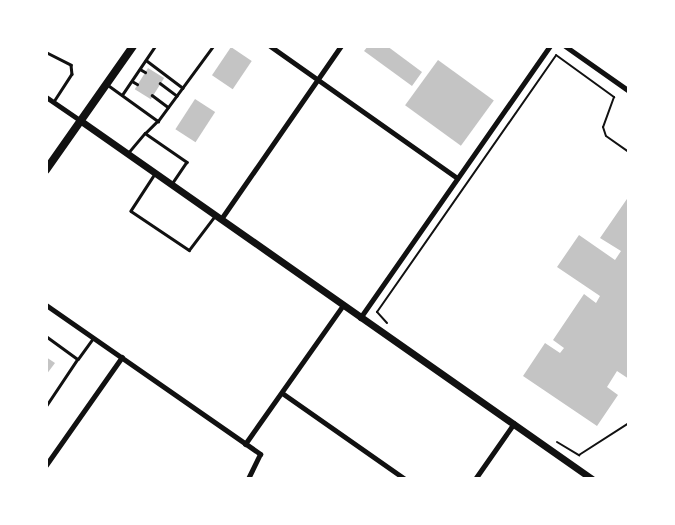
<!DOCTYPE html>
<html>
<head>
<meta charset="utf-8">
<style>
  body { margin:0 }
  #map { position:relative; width:675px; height:525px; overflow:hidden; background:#fff; font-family:Roboto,sans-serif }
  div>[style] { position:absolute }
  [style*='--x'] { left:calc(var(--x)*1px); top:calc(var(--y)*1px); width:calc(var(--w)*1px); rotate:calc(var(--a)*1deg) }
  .building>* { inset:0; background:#c4c4c4; transform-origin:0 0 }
  .path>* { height:2px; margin:-1px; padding:0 1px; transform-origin:1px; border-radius:1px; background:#111 }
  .service>* { height:2.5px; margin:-1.25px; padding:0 1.25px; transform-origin:1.25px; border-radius:1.25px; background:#111 }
  .minor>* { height:5px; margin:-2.5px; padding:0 2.5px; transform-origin:2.5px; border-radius:2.5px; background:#111 }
  .tertiary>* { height:7px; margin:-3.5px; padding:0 3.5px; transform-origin:3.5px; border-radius:3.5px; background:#111 }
  .secondary>* { height:8px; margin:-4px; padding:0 4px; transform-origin:4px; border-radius:4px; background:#111 }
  span { translate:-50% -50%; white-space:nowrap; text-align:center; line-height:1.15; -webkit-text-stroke:4.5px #fff; paint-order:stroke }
  .frame { position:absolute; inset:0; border:48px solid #fff; pointer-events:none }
</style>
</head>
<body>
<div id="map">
  <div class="building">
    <div style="clip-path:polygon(368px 46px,387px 46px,422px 72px,412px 86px,364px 51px)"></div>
    <div style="left:231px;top:47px;width:25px;height:34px;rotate:34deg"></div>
    <div style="left:438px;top:60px;width:69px;height:56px;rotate:36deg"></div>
    <div style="left:148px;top:68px;width:19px;height:25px;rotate:32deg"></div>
    <div style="left:195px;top:99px;width:24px;height:36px;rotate:33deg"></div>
    <div style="clip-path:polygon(629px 196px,629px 379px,617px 371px,607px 387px,618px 395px,597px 426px,523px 376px,545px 343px,560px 353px,564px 348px,553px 340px,584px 294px,596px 303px,600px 296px,557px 267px,579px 235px,615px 260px,621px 251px,600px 238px)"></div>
    <div style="clip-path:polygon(46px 357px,55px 363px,46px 375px)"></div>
  </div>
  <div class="path">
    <div style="--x:387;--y:323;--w:15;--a:-132"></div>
    <div style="--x:377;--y:312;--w:313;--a:-55.1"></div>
    <div style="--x:556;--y:55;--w:72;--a:35.9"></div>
    <div style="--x:614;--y:97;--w:32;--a:110"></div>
    <div style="--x:603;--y:127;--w:9;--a:72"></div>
    <div style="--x:606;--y:136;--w:28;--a:35"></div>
    <div style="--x:557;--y:442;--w:26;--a:31"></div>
    <div style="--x:579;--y:455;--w:59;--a:-32.6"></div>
  </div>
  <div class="service">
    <div style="--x:46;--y:52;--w:28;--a:27"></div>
    <div style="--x:71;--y:65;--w:9;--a:84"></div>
    <div style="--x:72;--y:74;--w:33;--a:123"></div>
    <div style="--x:146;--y:60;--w:46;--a:37.1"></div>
    <div style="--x:140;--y:69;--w:6;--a:31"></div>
    <div style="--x:132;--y:81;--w:6;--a:31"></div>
    <div style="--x:160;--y:83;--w:21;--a:37"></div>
    <div style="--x:108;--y:85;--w:62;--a:35.8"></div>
    <div style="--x:158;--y:121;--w:17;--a:135"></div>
    <div style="--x:122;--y:95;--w:59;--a:-56"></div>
    <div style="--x:152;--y:95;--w:20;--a:37"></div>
    <div style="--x:158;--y:121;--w:93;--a:-53.7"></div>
    <div style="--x:128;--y:153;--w:26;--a:-50"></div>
    <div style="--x:145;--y:133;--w:51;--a:34.6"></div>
    <div style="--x:187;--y:162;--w:27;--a:124"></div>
    <div style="--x:155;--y:174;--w:44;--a:123"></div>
    <div style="--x:131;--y:211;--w:70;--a:33.9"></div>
    <div style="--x:189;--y:250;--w:41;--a:-52.9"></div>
    <div style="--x:46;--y:336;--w:39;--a:36"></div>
    <div style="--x:78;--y:359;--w:58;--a:123.7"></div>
    <div style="--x:78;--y:359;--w:26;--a:-54"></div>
  </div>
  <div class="minor">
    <div style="--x:270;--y:46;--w:229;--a:35.2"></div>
    <div style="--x:565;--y:46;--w:78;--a:35.1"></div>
    <div style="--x:46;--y:97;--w:42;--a:34.4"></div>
    <div style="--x:221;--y:219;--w:211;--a:-55.3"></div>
    <div style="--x:46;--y:305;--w:261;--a:34.8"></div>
    <div style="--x:260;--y:454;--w:28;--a:116"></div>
    <div style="--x:360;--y:318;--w:332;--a:-55.1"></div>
    <div style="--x:282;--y:393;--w:150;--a:35"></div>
    <div style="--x:245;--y:444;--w:170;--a:-54.8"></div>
    <div style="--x:46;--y:465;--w:132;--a:-54.9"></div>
    <div style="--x:475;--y:479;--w:68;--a:-55.1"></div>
  </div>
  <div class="tertiary">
    <div style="--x:81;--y:121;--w:624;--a:35.01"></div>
  </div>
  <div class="secondary">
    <div style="--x:46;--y:170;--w:151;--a:-54.9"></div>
  </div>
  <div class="frame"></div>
</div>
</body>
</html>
